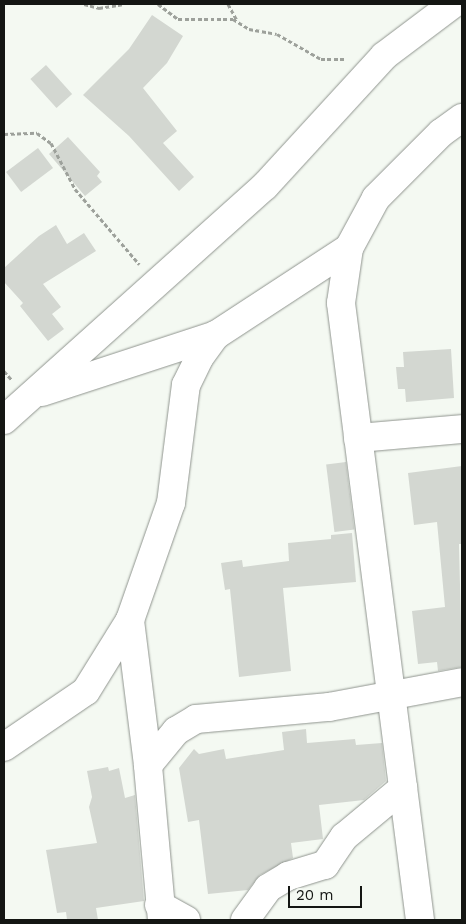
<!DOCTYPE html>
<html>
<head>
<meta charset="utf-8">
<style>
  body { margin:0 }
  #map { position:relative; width:466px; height:924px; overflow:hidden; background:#f4f9f2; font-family:"Work Sans",sans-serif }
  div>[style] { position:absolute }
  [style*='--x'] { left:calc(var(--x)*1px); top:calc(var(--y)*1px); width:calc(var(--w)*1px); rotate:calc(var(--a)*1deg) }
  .building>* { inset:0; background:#d3d7d1; transform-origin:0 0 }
  .path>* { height:3px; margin-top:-1.5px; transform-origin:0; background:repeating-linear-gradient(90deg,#9da19b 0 4px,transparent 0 6.5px) }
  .roads { filter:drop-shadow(0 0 1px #8f948e) drop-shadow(0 0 1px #8f948e) }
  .minor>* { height:28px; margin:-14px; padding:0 14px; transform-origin:14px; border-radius:14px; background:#fff }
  span { translate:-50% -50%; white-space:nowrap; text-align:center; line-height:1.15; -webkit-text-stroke:4px #f4f9f2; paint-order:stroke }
  .frame { position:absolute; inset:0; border:5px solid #141613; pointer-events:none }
  .scale { position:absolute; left:288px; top:886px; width:74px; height:22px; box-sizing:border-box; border:2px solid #141613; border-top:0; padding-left:6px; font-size:15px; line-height:18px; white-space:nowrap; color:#141613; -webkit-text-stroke:4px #f4f9f2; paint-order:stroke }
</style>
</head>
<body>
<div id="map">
  <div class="building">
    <div style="clip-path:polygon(152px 15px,183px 36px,167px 63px,143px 88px,177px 131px,163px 143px,194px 177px,179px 191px,129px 136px,83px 95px,129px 49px)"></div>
    <div style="left:46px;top:65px;width:39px;height:21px;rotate:48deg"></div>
    <div style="clip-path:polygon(68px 137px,100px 172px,97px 176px,102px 182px,85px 196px,49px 154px)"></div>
    <div style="left:38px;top:148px;width:25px;height:40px;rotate:53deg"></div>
    <div style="clip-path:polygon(56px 225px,67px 244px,84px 233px,96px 251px,43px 284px,61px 307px,52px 314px,64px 329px,48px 341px,20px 306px,23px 303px,4px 282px,4px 268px,39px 236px)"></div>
    <div style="clip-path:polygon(451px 349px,454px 398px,406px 402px,405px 389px,398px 389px,396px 367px,404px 367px,403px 352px)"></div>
    <div style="left:346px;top:462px;width:68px;height:20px;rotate:83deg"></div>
    <div style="clip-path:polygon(462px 466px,462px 544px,459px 544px,462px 667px,438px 671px,437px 662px,418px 664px,412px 611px,445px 607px,437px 522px,414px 525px,408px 473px)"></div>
    <div style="clip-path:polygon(352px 533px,356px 582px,283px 588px,291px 671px,239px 677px,230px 589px,225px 590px,221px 563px,242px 560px,243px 567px,289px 561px,288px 543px,331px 539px,331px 535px)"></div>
    <div style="clip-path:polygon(306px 729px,307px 743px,355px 739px,356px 745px,382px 743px,386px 781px,364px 800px,319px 805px,323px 839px,291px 843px,293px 858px,260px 875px,248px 890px,208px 894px,199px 820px,188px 822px,179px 768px,194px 749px,199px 754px,224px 749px,226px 759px,284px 750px,282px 732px)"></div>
    <div style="clip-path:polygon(108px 767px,109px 771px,119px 768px,125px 798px,135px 795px,144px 901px,96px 908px,98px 920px,67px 920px,66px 912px,57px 913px,46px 850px,97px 843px,89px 807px,92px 797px,87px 771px)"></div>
  </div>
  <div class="path">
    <div style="--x:84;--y:4;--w:16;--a:15"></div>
    <div style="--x:99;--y:8;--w:24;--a:-9"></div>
    <div style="--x:158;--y:4;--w:25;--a:37"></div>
    <div style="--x:178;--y:19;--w:55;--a:0"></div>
    <div style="--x:233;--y:19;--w:19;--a:32"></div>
    <div style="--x:249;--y:29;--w:28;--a:10"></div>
    <div style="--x:277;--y:34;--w:51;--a:29.6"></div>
    <div style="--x:321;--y:59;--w:25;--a:0"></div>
    <div style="--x:228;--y:4;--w:18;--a:61"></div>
    <div style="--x:4;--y:134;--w:33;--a:-2"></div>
    <div style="--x:37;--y:133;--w:17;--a:36"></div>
    <div style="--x:51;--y:143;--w:52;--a:62.4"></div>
    <div style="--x:75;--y:189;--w:99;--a:49.5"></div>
    <div style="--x:4;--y:371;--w:11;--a:49"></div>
  </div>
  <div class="roads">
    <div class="minor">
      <div style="--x:42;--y:392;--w:183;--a:-18.1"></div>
      <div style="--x:4;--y:420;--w:351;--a:-41.9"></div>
      <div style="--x:265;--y:186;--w:176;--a:-47.5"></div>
      <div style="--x:384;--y:56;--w:86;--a:-37"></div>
      <div style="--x:358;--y:438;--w:104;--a:-4.9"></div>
      <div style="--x:4;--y:747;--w:99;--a:-34.3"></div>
      <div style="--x:86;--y:691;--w:84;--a:-58.2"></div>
      <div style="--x:148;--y:765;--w:44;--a:-50.5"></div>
      <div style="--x:176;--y:731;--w:23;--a:-31"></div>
      <div style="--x:196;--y:719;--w:134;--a:-5.2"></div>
      <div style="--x:329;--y:707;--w:135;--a:-10.6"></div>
      <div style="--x:159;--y:905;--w:31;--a:29"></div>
      <div style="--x:162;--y:920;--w:156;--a:-95.2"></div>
      <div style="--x:148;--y:765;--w:146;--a:-97.1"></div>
      <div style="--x:130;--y:620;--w:124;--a:-70.7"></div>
      <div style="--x:171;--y:503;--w:119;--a:-82.8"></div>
      <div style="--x:186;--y:385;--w:30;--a:-64"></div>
      <div style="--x:199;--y:358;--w:29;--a:-54"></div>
      <div style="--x:216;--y:335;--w:159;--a:-33.2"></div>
      <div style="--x:245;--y:920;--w:39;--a:-54"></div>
      <div style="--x:268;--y:888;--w:23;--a:-31"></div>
      <div style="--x:288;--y:876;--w:39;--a:-17"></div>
      <div style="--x:325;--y:865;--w:34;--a:-56"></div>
      <div style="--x:344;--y:837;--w:77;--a:-39.7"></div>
      <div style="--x:420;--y:920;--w:622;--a:-97.3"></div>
      <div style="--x:341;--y:303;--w:56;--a:-81.7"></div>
      <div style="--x:349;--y:248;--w:57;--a:-61.6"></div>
      <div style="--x:376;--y:198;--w:92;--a:-45"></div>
      <div style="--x:441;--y:133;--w:26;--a:-36"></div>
    </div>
  </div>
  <div class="frame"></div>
  <div class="scale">20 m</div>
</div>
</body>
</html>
